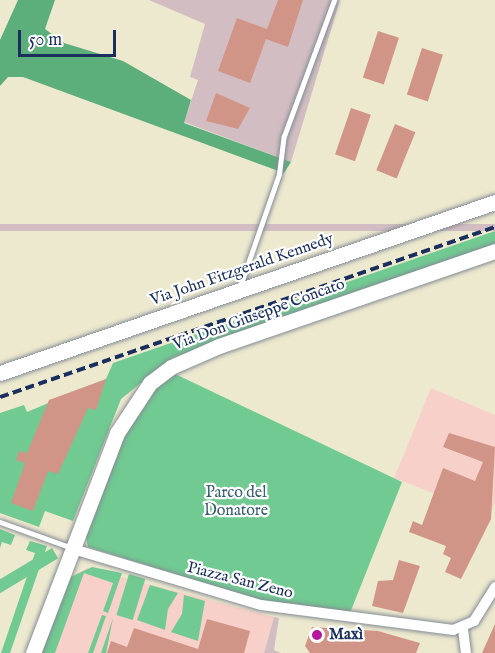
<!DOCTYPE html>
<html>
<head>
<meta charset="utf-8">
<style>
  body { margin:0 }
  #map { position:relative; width:495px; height:653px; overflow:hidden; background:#ede9cf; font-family:"IM FELL English",serif }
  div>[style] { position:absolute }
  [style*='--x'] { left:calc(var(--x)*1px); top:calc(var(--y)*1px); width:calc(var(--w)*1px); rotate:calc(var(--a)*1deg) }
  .built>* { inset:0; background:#f7d0ca }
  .industrial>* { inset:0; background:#d2bec2; transform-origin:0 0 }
  .green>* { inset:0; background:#71ca91; transform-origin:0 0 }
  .forest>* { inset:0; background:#5cae7b }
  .building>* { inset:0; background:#d19588; transform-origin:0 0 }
  .roads { filter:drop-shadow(0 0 2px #848c96) drop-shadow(0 0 2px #848c96) }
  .lane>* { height:5px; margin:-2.5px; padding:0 2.5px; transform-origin:2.5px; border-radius:2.5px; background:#fff }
  .street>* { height:10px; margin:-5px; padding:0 5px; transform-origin:5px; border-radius:5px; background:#fff }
  .secondary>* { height:15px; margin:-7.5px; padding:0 7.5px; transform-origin:7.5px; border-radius:7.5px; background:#fff }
  .rail>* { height:4px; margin-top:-2px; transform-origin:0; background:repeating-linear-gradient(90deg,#1b2f5e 0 9px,transparent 0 13.5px) }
  .dots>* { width:16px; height:16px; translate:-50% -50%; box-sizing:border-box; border:3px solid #fff; border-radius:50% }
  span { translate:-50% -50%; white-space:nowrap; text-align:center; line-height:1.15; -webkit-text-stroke:4.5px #fff; paint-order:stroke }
  .street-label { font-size:16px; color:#1b2f5e }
  .park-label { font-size:16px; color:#355e6d }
  .poi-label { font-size:16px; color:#1b2f5e; font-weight:700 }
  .left { translate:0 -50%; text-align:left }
  .scale { position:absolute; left:18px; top:30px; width:98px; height:27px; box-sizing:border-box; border:3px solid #1b2f5e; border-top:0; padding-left:8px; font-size:18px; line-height:21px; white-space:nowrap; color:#1b2f5e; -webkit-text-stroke:4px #fff; paint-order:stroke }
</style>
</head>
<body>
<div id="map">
  <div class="built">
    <div style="clip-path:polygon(431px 388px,495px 415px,495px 503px,490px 515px,394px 478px)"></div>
    <div style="clip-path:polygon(87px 568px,274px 617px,264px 653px,37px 653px,64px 581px)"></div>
  </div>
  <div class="industrial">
    <div style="clip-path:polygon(149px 0,340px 0,291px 162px,184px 122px,198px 80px,190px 77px,205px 24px)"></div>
    <div style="left:495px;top:224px;width:7px;height:523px;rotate:90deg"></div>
    <div style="clip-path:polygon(274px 617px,279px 618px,274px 650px,281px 653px,264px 653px)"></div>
  </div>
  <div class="green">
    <div style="clip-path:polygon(495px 231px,495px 245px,172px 358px,121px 399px,73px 521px,45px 511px,39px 527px,0 513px,0 413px,24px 405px,27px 412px,106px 379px,113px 363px)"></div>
    <div style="clip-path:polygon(173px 373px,402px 482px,350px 613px,259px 600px,88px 547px,86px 537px,123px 432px,161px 381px)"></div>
    <div style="clip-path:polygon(0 529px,15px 535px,11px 545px,2px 542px,0 548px)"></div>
    <div style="clip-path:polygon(30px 541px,47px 546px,10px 653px,1px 653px,35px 553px,26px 550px)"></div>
    <div style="left:52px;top:548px;width:12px;height:103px;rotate:59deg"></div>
    <div style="clip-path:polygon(92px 567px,122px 573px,108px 613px,103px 611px,113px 583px,84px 573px,55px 653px,41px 653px,69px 578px)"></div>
    <div style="left:129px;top:574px;width:17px;height:43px;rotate:17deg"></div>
    <div style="clip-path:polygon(150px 585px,178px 593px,168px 609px,165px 630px,137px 620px)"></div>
    <div style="clip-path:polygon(184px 595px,205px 601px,198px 641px,171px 632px,182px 614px)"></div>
    <div style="clip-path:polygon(102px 615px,106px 616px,93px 653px,88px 653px)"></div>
    <div style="clip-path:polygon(113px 618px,106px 653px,101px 653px)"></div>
  </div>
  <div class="forest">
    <div style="clip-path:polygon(18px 0,55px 0,45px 29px,64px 43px,123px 61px,191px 100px,184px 123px,291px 162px,284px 173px,23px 77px,8px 77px,0 86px,0 40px)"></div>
  </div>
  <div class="building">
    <div style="clip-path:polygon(278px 0,303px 0,288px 47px,266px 39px,250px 83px,218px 71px,237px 18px,267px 29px)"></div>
    <div style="left:378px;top:31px;width:22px;height:49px;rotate:18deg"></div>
    <div style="left:422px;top:48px;width:22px;height:49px;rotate:18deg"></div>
    <div style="clip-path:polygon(216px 93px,250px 108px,238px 129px,206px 121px)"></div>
    <div style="left:351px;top:108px;width:21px;height:49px;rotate:19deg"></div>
    <div style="left:395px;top:124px;width:22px;height:50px;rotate:22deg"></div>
    <div style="clip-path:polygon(106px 379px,96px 410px,88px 408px,58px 474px,48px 471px,33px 511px,11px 503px,25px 463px,16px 460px,19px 451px,27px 453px,49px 400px)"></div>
    <div style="clip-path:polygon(449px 433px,495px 447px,491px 519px,461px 579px,445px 572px,451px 558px,443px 554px,446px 546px,409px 532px,413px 521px,422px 525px,443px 468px,475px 481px,483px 462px,443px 447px)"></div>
    <div style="clip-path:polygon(399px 560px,420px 566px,403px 613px,372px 606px,378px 581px,393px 580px)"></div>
    <div style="clip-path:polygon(207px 619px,250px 631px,244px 653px,107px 653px,111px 641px,127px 647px,134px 628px,198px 649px)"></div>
    <div style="clip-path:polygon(495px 624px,495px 653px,482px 653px)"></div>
    <div style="clip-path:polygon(312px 627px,378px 631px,420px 643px,416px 653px,310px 653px,305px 646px)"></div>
  </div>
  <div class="roads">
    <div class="lane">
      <div style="--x:239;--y:289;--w:122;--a:-70.8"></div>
      <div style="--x:279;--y:174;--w:38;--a:-83"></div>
      <div style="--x:284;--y:136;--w:145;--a:-69.8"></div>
      <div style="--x:0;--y:522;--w:77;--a:19.9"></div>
    </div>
    <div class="street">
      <div style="--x:73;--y:549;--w:196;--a:16.6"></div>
      <div style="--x:261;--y:605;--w:194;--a:7.4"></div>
      <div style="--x:453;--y:630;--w:23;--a:-23"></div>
      <div style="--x:474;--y:621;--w:40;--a:-58"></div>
      <div style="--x:463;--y:629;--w:24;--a:83"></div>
    </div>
    <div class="secondary">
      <div style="--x:0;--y:373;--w:524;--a:-19.06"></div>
      <div style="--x:33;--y:653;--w:235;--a:-69.1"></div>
      <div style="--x:117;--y:433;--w:60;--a:-56.6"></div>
      <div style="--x:150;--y:383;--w:26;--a:-37"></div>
      <div style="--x:171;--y:367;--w:52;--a:-23.6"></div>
      <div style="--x:219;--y:346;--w:292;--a:-19"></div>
    </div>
  </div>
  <div class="rail">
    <div style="--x:0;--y:397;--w:523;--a:-18.95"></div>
  </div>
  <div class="dots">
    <div style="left:317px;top:635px;background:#b5179e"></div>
  </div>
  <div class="street-label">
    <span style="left:242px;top:270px;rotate:-19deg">Via John Fitzgerald Kennedy</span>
    <span style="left:259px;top:315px;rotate:-20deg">Via Don Giuseppe Concato</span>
    <span style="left:240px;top:581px;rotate:14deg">Piazza San Zeno</span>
  </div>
  <div class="park-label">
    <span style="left:236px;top:502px">Parco del<br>Donatore</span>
  </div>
  <div class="poi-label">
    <span class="left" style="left:329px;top:635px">Maxì</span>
  </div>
  <div class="scale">50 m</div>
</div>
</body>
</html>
